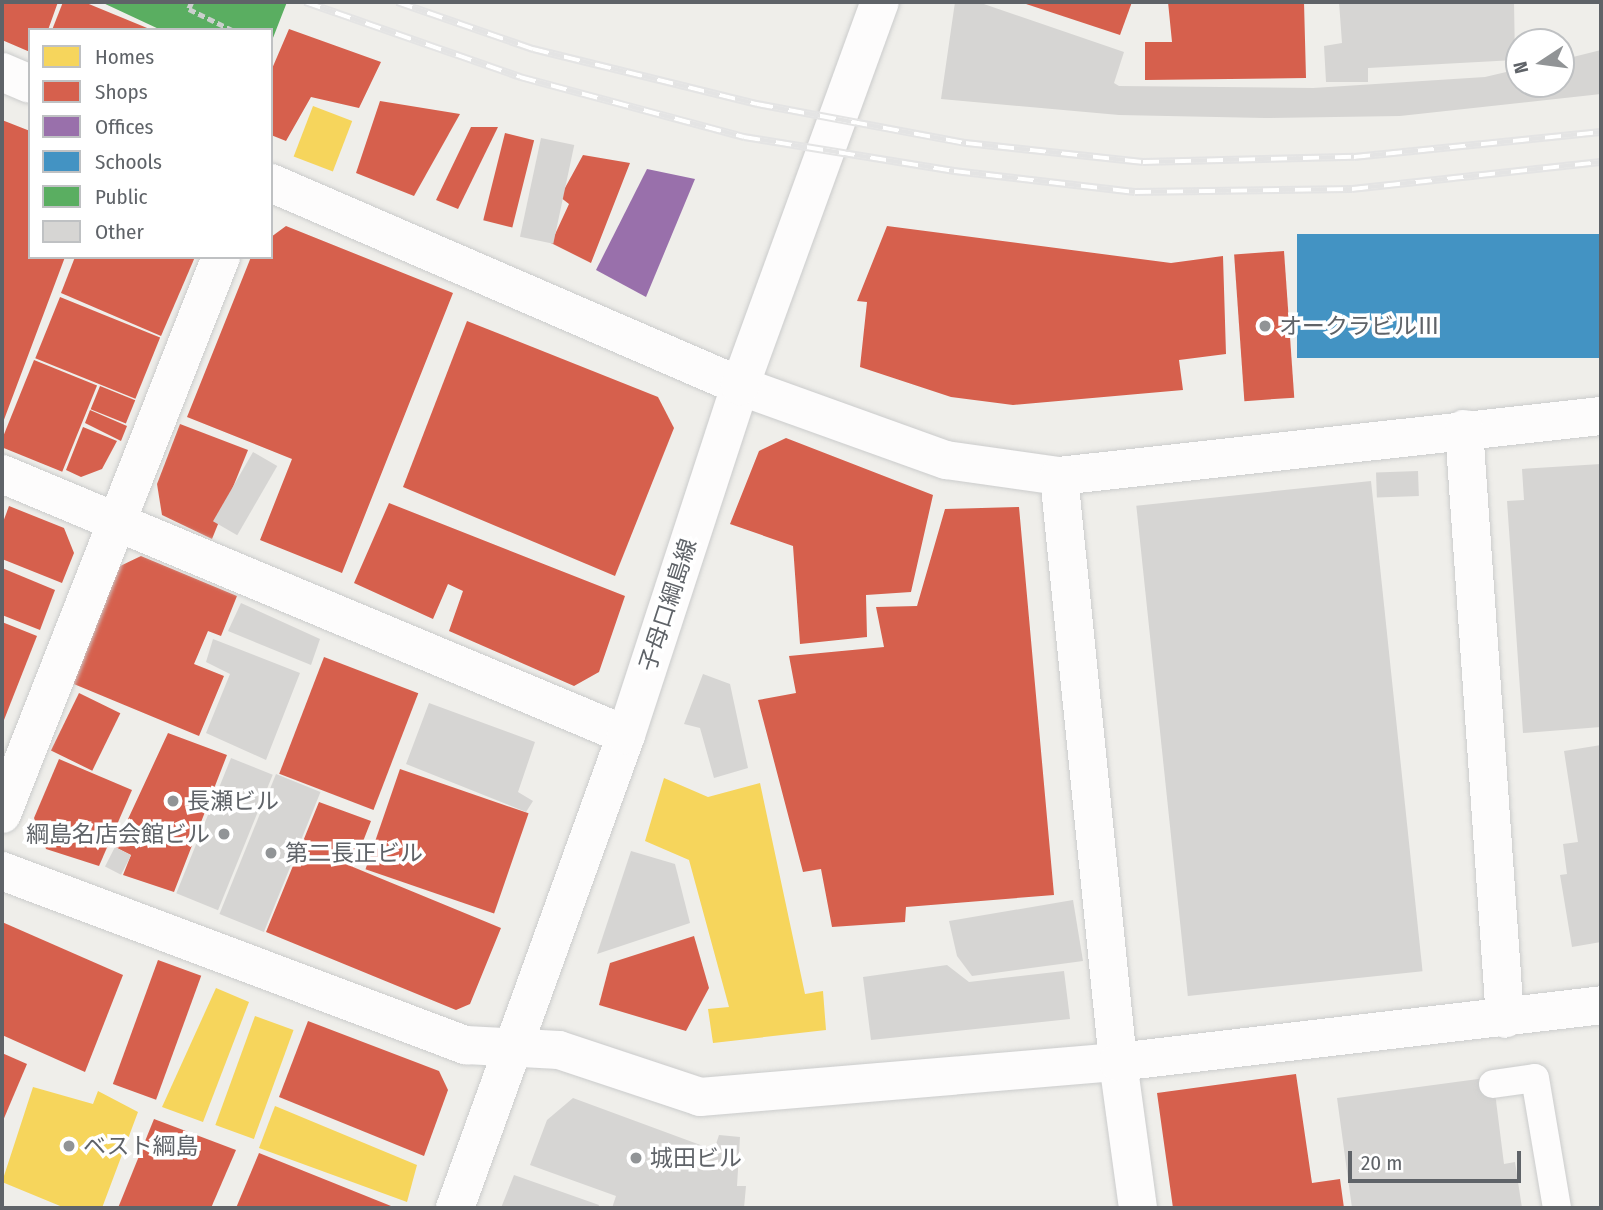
<!DOCTYPE html>
<html>
<head>
<meta charset="utf-8">
<style>
  body { margin:0 }
  #map { position:relative; width:1603px; height:1210px; overflow:hidden; background:#efeeea; font-family:"Fira Sans Condensed","Noto Sans JP",sans-serif }
  div>[style] { position:absolute }
  [style*='--x'] { left:calc(var(--x)*1px); top:calc(var(--y)*1px); width:calc(var(--w)*1px); rotate:calc(var(--a)*1deg) }
  .homes>* { inset:0; background:#f6d55c; transform-origin:0 0 }
  .shops>* { inset:0; background:#d6604d; transform-origin:0 0 }
  .offices>* { inset:0; background:#9970ab }
  .schools>* { inset:0; background:#4393c3; transform-origin:0 0 }
  .public>* { inset:0; background:#5aae61 }
  .building>* { inset:0; background:#d6d5d3; transform-origin:0 0 }
  .path>* { height:4.5px; margin-top:-2.25px; transform-origin:0; background:repeating-linear-gradient(90deg,#cacfcc 0 7px,transparent 0 10.5px) }
  .roads { filter:drop-shadow(0 0 2px #cbcccc) drop-shadow(0 0 2px #cbcccc) }
  .lane>* { height:28px; margin:-14px; padding:0 14px; transform-origin:14px; border-radius:14px; background:#fdfcfc }
  .street>* { height:38px; margin:-19px; padding:0 19px; transform-origin:19px; border-radius:19px; background:#fdfcfc }
  .secondary>* { height:38px; margin:-19px; padding:0 19px; transform-origin:19px; border-radius:19px; background:#fdfcfc }
  .rail>* { height:8px; margin-top:-4px; transform-origin:0; background:repeating-linear-gradient(90deg,#fff 0 16px,#e4e4e4 0 32px); box-sizing:border-box; border-block:2px solid #e4e4e4 }
  .dots>* { width:19px; height:19px; translate:-50% -50%; box-sizing:border-box; border:4px solid #fff; border-radius:50% }
  span { translate:-50% -50%; white-space:nowrap; text-align:center; line-height:1.15; -webkit-text-stroke:7px #fff; paint-order:stroke }
  .poi-label { font-size:23px; color:#5f6368 }
  .left { translate:0 -50%; text-align:left }
  .right { translate:-100% -50%; text-align:right }
  .street-label { font-size:23px; color:#5f6368 }
  .frame { position:absolute; inset:0; border:4px solid #5f6368; pointer-events:none }
  .legend { position:absolute; left:28px; top:28px; width:245px; height:231px; box-sizing:border-box; background:#fff; border:2px solid #bfc1c3; margin:0; padding:9px 12px; list-style:none; font-size:21px; color:#5f6368 }
  .legend li { display:flex; align-items:center; gap:14px; height:35px }
  .legend b { width:35px; border:2px solid #bfc1c3 }
  .north { position:absolute; left:1505px; top:28px; width:70px; height:70px; box-sizing:border-box; background:#fff; border:2px solid #bfc1c3; border-radius:50%; rotate:257deg; font-size:19px; font-weight:700; line-height:28px; text-align:center; color:#5f6368 }
  .north::after { content:''; display:block; margin:auto; width:24px; height:32px; background:#919496; clip-path:polygon(50% 0,100% 100%,50% 72%,0 100%) }
  .scale { position:absolute; left:1348px; top:1151px; width:173px; height:32px; box-sizing:border-box; border:4px solid #5f6368; border-top:0; padding-left:9px; font-size:21px; line-height:24px; white-space:nowrap; color:#5f6368; -webkit-text-stroke:5px #fff; paint-order:stroke }
</style>
</head>
<body>
<div id="map">
  <div class="homes">
    <div style="left:313px;top:106px;width:42px;height:54px;rotate:21deg"></div>
    <div style="clip-path:polygon(664px 778px,708px 797px,760px 783px,805px 994px,823px 991px,826px 1030px,713px 1043px,708px 1009px,729px 1007px,689px 860px,645px 841px)"></div>
    <div style="clip-path:polygon(216px 988px,249px 1002px,203px 1122px,162px 1107px)"></div>
    <div style="left:255px;top:1016px;width:41px;height:116px;rotate:20deg"></div>
    <div style="clip-path:polygon(33px 1087px,93px 1104px,98px 1091px,138px 1112px,102px 1208px,65px 1208px,2px 1182px)"></div>
    <div style="clip-path:polygon(275px 1106px,417px 1165px,407px 1202px,259px 1148px)"></div>
  </div>
  <div class="shops">
    <div style="clip-path:polygon(2px 2px,58px 2px,48px 30px,30px 30px,30px 52px,2px 40px)"></div>
    <div style="clip-path:polygon(63px 2px,84px 2px,152px 30px,52px 30px)"></div>
    <div style="clip-path:polygon(1020px 2px,1132px 2px,1120px 35px)"></div>
    <div style="clip-path:polygon(1168px 2px,1304px 2px,1306px 78px,1145px 80px,1145px 42px,1172px 42px)"></div>
    <div style="clip-path:polygon(289px 29px,381px 62px,359px 108px,311px 97px,286px 141px,271px 135px,271px 71px)"></div>
    <div style="clip-path:polygon(380px 101px,460px 114px,414px 196px,356px 173px)"></div>
    <div style="clip-path:polygon(2px 120px,30px 131px,30px 257px,65px 257px,2px 425px)"></div>
    <div style="clip-path:polygon(471px 127px,498px 127px,458px 209px,436px 200px)"></div>
    <div style="left:505px;top:133px;width:30px;height:90px;rotate:14deg"></div>
    <div style="clip-path:polygon(583px 155px,630px 163px,591px 263px,551px 243px,569px 204px,560px 197px)"></div>
    <div style="clip-path:polygon(286px 226px,453px 293px,342px 573px,260px 540px,292px 459px,187px 417px,251px 257px,271px 257px,271px 237px)"></div>
    <div style="clip-path:polygon(887px 226px,1171px 263px,1223px 256px,1226px 354px,1179px 360px,1183px 390px,1013px 405px,951px 397px,860px 367px,867px 302px,857px 301px)"></div>
    <div style="left:1284px;top:251px;width:147px;height:50px;rotate:86deg"></div>
    <div style="clip-path:polygon(75px 257px,195px 257px,161px 336px,61px 293px)"></div>
    <div style="left:60px;top:297px;width:108px;height:66px;rotate:22deg"></div>
    <div style="clip-path:polygon(467px 321px,658px 397px,674px 428px,615px 576px,403px 487px)"></div>
    <div style="left:34px;top:360px;width:68px;height:93px;rotate:22deg"></div>
    <div style="left:100px;top:386px;width:38px;height:25px;rotate:22deg"></div>
    <div style="clip-path:polygon(90px 410px,127px 426px,121px 441px,85px 423px)"></div>
    <div style="clip-path:polygon(180px 424px,248px 450px,212px 539px,162px 515px,157px 484px)"></div>
    <div style="clip-path:polygon(83px 427px,117px 441px,102px 469px,81px 477px,66px 470px)"></div>
    <div style="clip-path:polygon(786px 438px,933px 495px,911px 592px,866px 595px,867px 637px,800px 644px,793px 546px,730px 524px,759px 451px)"></div>
    <div style="clip-path:polygon(389px 503px,625px 596px,599px 672px,574px 686px,449px 631px,463px 591px,448px 584px,433px 619px,354px 583px)"></div>
    <div style="clip-path:polygon(9px 506px,64px 528px,74px 553px,62px 583px,2px 559px,2px 525px)"></div>
    <div style="clip-path:polygon(1019px 507px,1054px 895px,906px 907px,905px 922px,832px 927px,821px 869px,803px 872px,758px 700px,796px 693px,789px 656px,884px 647px,876px 607px,917px 606px,945px 509px)"></div>
    <div style="clip-path:polygon(141px 556px,237px 596px,221px 636px,208px 631px,194px 664px,224px 676px,199px 736px,69px 682px,116px 568px)"></div>
    <div style="clip-path:polygon(2px 568px,55px 590px,40px 630px,2px 615px)"></div>
    <div style="clip-path:polygon(2px 622px,37px 636px,2px 725px)"></div>
    <div style="left:324px;top:657px;width:101px;height:125px;rotate:21deg"></div>
    <div style="left:79px;top:693px;width:46px;height:64px;rotate:26deg"></div>
    <div style="clip-path:polygon(168px 733px,227px 755px,174px 892px,123px 875px,131px 855px,115px 847px)"></div>
    <div style="clip-path:polygon(59px 759px,132px 790px,99px 866px,46px 849px,34px 818px)"></div>
    <div style="left:400px;top:769px;width:136px;height:106px;rotate:19deg"></div>
    <div style="clip-path:polygon(319px 802px,371px 821px,353px 867px,501px 928px,470px 1004px,456px 1010px,266px 932px)"></div>
    <div style="clip-path:polygon(2px 922px,123px 975px,85px 1072px,2px 1035px)"></div>
    <div style="clip-path:polygon(694px 936px,709px 988px,686px 1031px,599px 1005px,610px 963px)"></div>
    <div style="left:158px;top:960px;width:46px;height:132px;rotate:20deg"></div>
    <div style="clip-path:polygon(308px 1021px,439px 1071px,448px 1090px,424px 1156px,279px 1097px)"></div>
    <div style="clip-path:polygon(2px 1053px,27px 1064px,2px 1123px)"></div>
    <div style="clip-path:polygon(1296px 1074px,1312px 1183px,1340px 1179px,1344px 1208px,1173px 1208px,1157px 1093px)"></div>
    <div style="clip-path:polygon(154px 1119px,236px 1150px,211px 1208px,118px 1208px)"></div>
    <div style="clip-path:polygon(259px 1153px,396px 1208px,236px 1208px)"></div>
  </div>
  <div class="offices">
    <div style="clip-path:polygon(647px 169px,695px 179px,646px 297px,596px 270px)"></div>
  </div>
  <div class="schools">
    <div style="left:1601px;top:234px;width:124px;height:304px;rotate:90deg"></div>
  </div>
  <div class="public">
    <div style="clip-path:polygon(101px 2px,287px 2px,271px 43px,271px 30px,161px 30px)"></div>
  </div>
  <div class="building">
    <div style="clip-path:polygon(955px 2px,978px 2px,1124px 52px,1114px 83px,1119px 86px,1313px 88px,1485px 77px,1519px 69px,1519px 84px,1561px 84px,1561px 60px,1601px 50px,1601px 94px,1400px 116px,1265px 118px,1119px 115px,941px 99px)"></div>
    <div style="clip-path:polygon(1339px 2px,1514px 2px,1515px 60px,1368px 68px,1368px 82px,1326px 82px,1324px 46px,1342px 43px)"></div>
    <div style="left:541px;top:138px;width:34px;height:101px;rotate:12deg"></div>
    <div style="left:253px;top:452px;width:28px;height:80px;rotate:30deg"></div>
    <div style="clip-path:polygon(1601px 464px,1601px 727px,1523px 733px,1507px 501px,1524px 500px,1522px 469px)"></div>
    <div style="left:1418px;top:471px;width:25px;height:42px;rotate:88deg"></div>
    <div style="left:1371px;top:481px;width:493px;height:236px;rotate:84deg"></div>
    <div style="clip-path:polygon(241px 603px,320px 639px,311px 665px,228px 631px)"></div>
    <div style="clip-path:polygon(213px 639px,300px 673px,266px 760px,206px 733px,230px 674px,206px 662px)"></div>
    <div style="clip-path:polygon(703px 674px,730px 684px,748px 768px,714px 778px,700px 728px,684px 724px)"></div>
    <div style="clip-path:polygon(429px 703px,535px 742px,518px 792px,533px 801px,526px 812px,406px 764px)"></div>
    <div style="clip-path:polygon(1601px 745px,1601px 942px,1572px 947px,1560px 875px,1567px 874px,1563px 844px,1578px 842px,1564px 751px)"></div>
    <div style="left:231px;top:758px;width:45px;height:146px;rotate:22deg"></div>
    <div style="left:276px;top:774px;width:48px;height:151px;rotate:22deg"></div>
    <div style="left:115px;top:847px;width:18px;height:22px;rotate:27deg"></div>
    <div style="clip-path:polygon(631px 851px,675px 864px,690px 923px,597px 954px)"></div>
    <div style="clip-path:polygon(1073px 900px,1083px 961px,972px 976px,957px 956px,949px 921px)"></div>
    <div style="clip-path:polygon(947px 965px,969px 982px,1064px 971px,1070px 1019px,871px 1040px,863px 977px)"></div>
    <div style="clip-path:polygon(1493px 1077px,1504px 1164px,1515px 1162px,1522px 1208px,1352px 1208px,1337px 1098px)"></div>
    <div style="clip-path:polygon(573px 1098px,714px 1150px,719px 1135px,740px 1137px,737px 1186px,746px 1186px,744px 1208px,612px 1208px,616px 1196px,530px 1165px,547px 1120px)"></div>
    <div style="clip-path:polygon(514px 1175px,599px 1205px,598px 1208px,501px 1208px)"></div>
  </div>
  <div class="path">
    <div style="--x:192;--y:2;--w:8;--a:113"></div>
    <div style="--x:189;--y:9;--w:48;--a:26"></div>
  </div>
  <div class="roads">
    <div class="lane">
      <div style="--x:1493;--y:1084;--w:42;--a:-8.1"></div>
      <div style="--x:1535;--y:1078;--w:132;--a:80.4"></div>
    </div>
    <div class="street">
      <div style="--x:2;--y:72;--w:30;--a:23"></div>
      <div style="--x:271;--y:183;--w:511;--a:23.4"></div>
      <div style="--x:740;--y:386;--w:219;--a:19.8"></div>
      <div style="--x:946;--y:460;--w:114;--a:8.1"></div>
      <div style="--x:1059;--y:476;--w:545;--a:-6.32"></div>
      <div style="--x:1464;--y:429;--w:591;--a:86.02"></div>
      <div style="--x:2;--y:474;--w:676;--a:22.7"></div>
      <div style="--x:1059;--y:476;--w:589;--a:84.25"></div>
      <div style="--x:1118;--y:1062;--w:147;--a:82.2"></div>
      <div style="--x:2;--y:814;--w:599;--a:-68.54"></div>
      <div style="--x:2;--y:871;--w:496;--a:20.6"></div>
      <div style="--x:466;--y:1045;--w:93;--a:3.1"></div>
      <div style="--x:559;--y:1050;--w:149;--a:18.4"></div>
      <div style="--x:700;--y:1097;--w:419;--a:-4.8"></div>
      <div style="--x:1118;--y:1062;--w:486;--a:-6.7"></div>
    </div>
    <div class="secondary">
      <div style="--x:455;--y:1208;--w:503;--a:-70.12"></div>
      <div style="--x:626;--y:735;--w:367;--a:-71.9"></div>
      <div style="--x:740;--y:386;--w:409;--a:-70"></div>
    </div>
  </div>
  <div class="rail">
    <div style="--x:305;--y:2;--w:228;--a:19.2"></div>
    <div style="--x:520;--y:77;--w:232;--a:15"></div>
    <div style="--x:744;--y:137;--w:213;--a:9.2"></div>
    <div style="--x:954;--y:171;--w:182;--a:6.6"></div>
    <div style="--x:1135;--y:192;--w:217;--a:-0.8"></div>
    <div style="--x:1352;--y:189;--w:250;--a:-6.2"></div>
    <div style="--x:397;--y:2;--w:144;--a:19.1"></div>
    <div style="--x:533;--y:49;--w:231;--a:13.8"></div>
    <div style="--x:757;--y:104;--w:213;--a:10.6"></div>
    <div style="--x:966;--y:143;--w:178;--a:6.1"></div>
    <div style="--x:1143;--y:162;--w:211;--a:-1.4"></div>
    <div style="--x:1354;--y:157;--w:248;--a:-5.8"></div>
  </div>
  <div class="dots">
    <div style="left:1265px;top:326px;background:#919496"></div>
    <div style="left:173px;top:801px;background:#919496"></div>
    <div style="left:224px;top:834px;background:#919496"></div>
    <div style="left:271px;top:853px;background:#919496"></div>
    <div style="left:69px;top:1146px;background:#919496"></div>
    <div style="left:636px;top:1158px;background:#919496"></div>
  </div>
  <div class="poi-label">
    <span class="left" style="left:1279px;top:326px">オークラビルⅢ</span>
    <span class="left" style="left:187px;top:801px">長瀬ビル</span>
    <span class="right" style="left:210px;top:834px">綱島名店会館ビル</span>
    <span class="left" style="left:285px;top:853px">第二長正ビル</span>
    <span class="left" style="left:83px;top:1146px">ベスト綱島</span>
    <span class="left" style="left:650px;top:1158px">城田ビル</span>
  </div>
  <div class="street-label">
    <span style="left:668px;top:605px;rotate:-72deg">子母口綱島線</span>
  </div>
  <div class="frame"></div>
  <ul class="legend">
  <li><b style="height:19px;background:#f6d55c"></b>Homes</li>
  <li><b style="height:19px;background:#d6604d"></b>Shops</li>
  <li><b style="height:19px;background:#9970ab"></b>Offices</li>
  <li><b style="height:19px;background:#4393c3"></b>Schools</li>
  <li><b style="height:19px;background:#5aae61"></b>Public</li>
  <li><b style="height:19px;background:#d6d5d3"></b>Other</li>
  </ul>
  <div class="north">N</div>
  <div class="scale">20 m</div>
</div>
</body>
</html>
